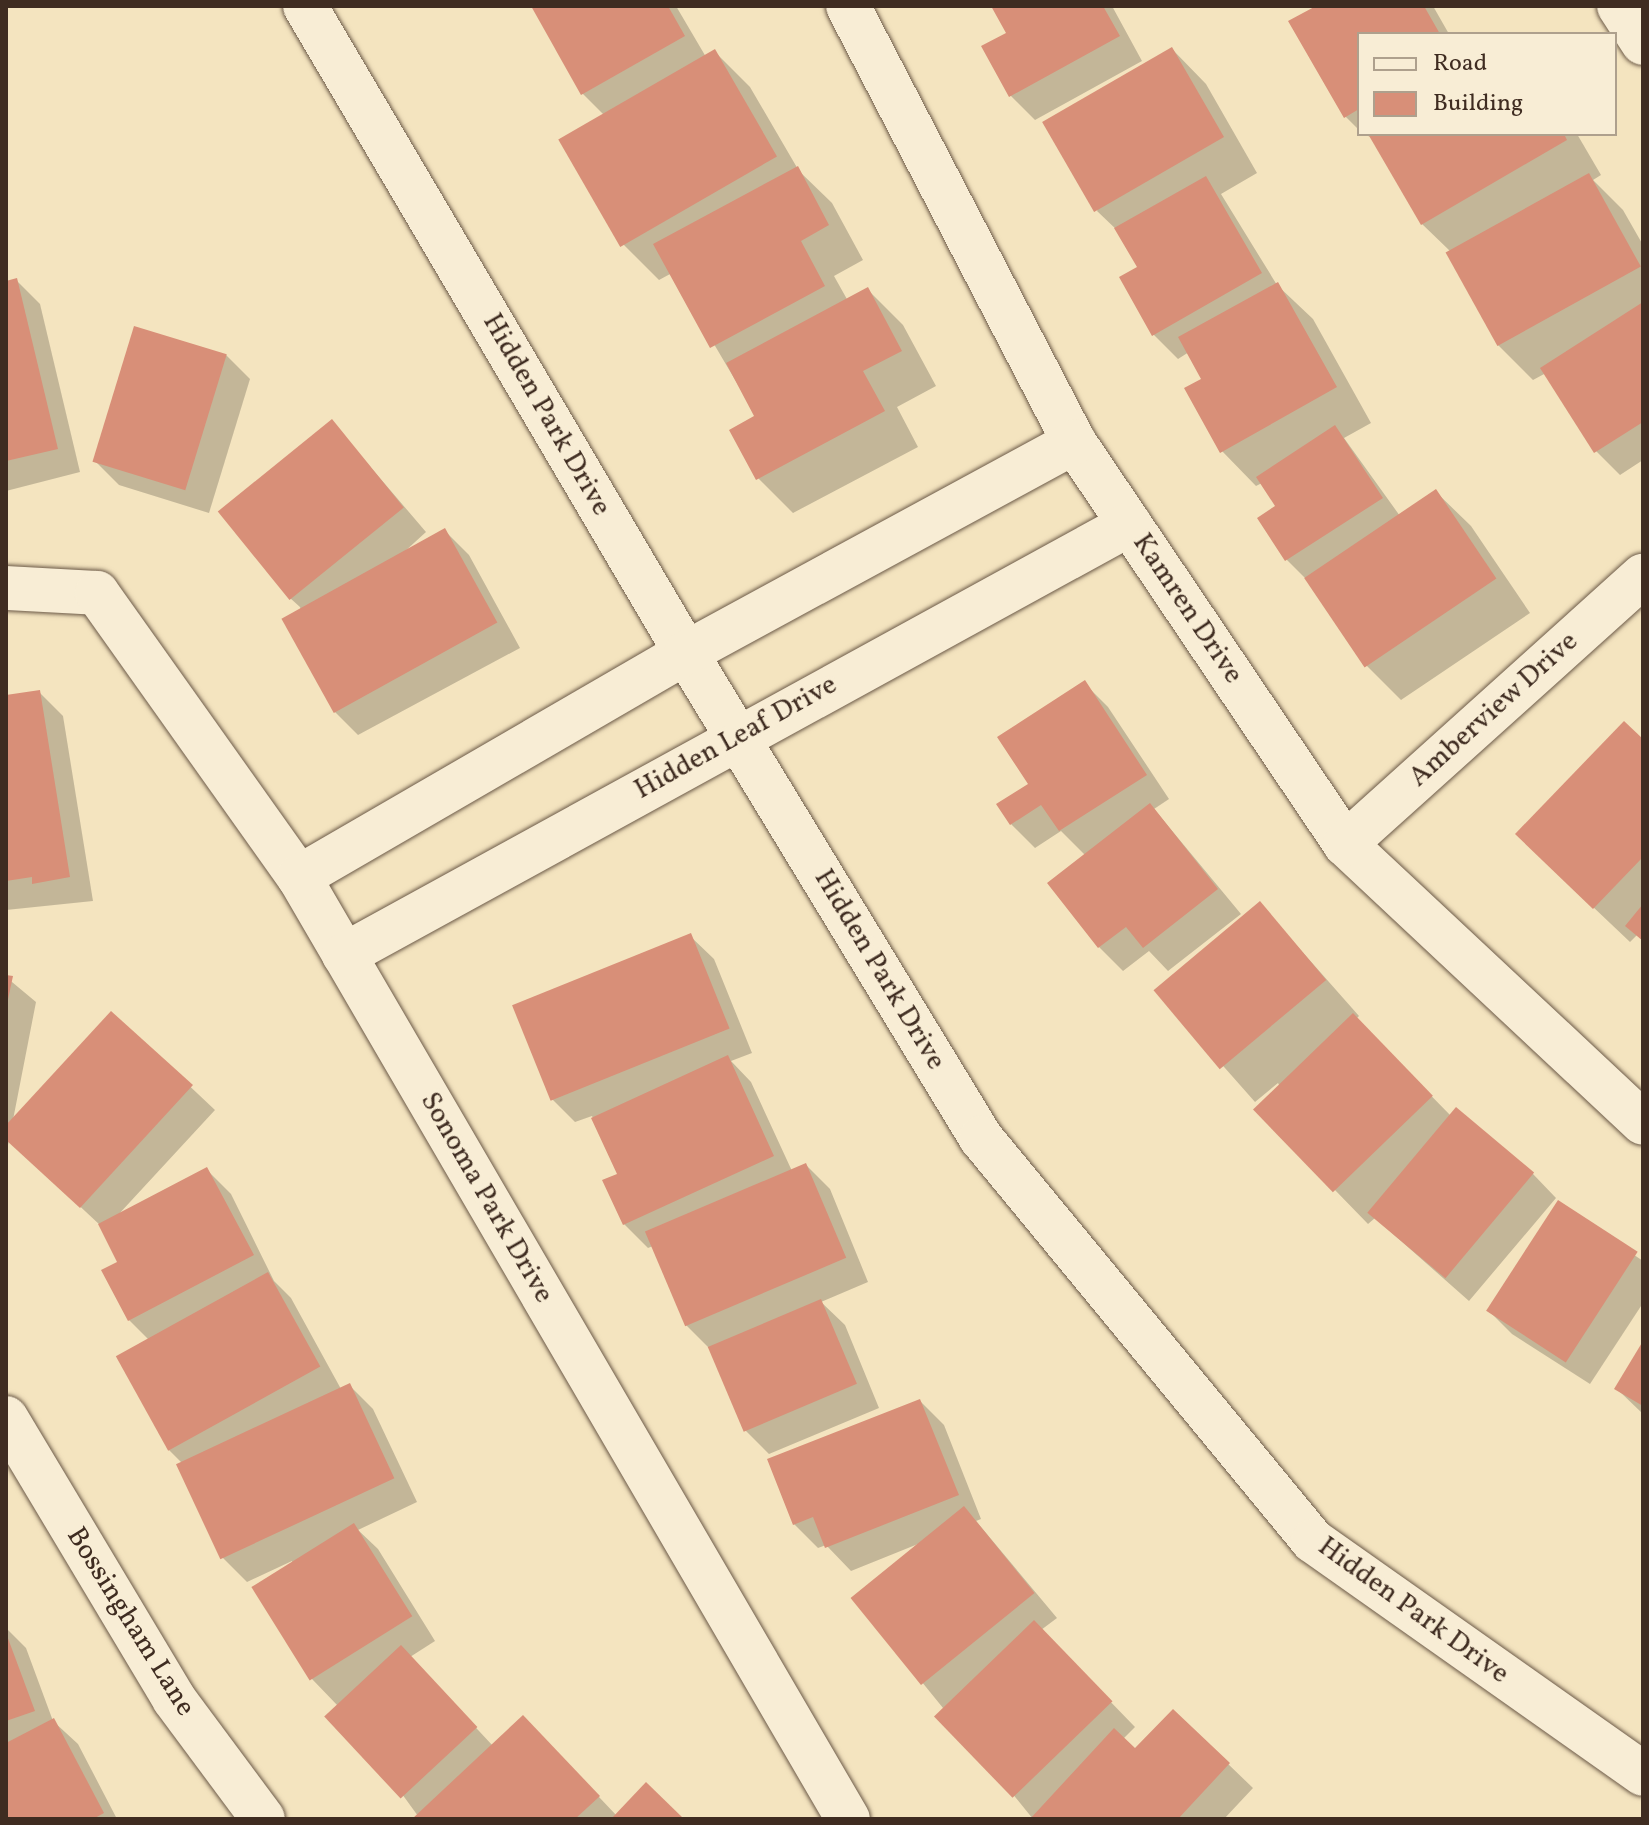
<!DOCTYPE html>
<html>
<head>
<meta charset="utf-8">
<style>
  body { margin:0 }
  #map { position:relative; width:1649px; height:1825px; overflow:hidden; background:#f4e4bf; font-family:Vollkorn,serif }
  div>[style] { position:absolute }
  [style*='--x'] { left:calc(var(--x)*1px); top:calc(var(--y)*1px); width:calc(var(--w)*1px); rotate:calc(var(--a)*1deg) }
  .shadow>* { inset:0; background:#0003 }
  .building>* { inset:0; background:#d88f78; transform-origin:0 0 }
  .roads { filter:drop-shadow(0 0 2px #6c5a48) drop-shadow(0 0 2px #6c5a48) }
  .minor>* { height:44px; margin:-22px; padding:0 22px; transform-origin:22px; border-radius:22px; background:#f8edd5 }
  span { translate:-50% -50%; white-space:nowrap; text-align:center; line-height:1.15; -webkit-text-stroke:7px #f8edd5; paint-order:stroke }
  .street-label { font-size:28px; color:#3f2c21 }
  .frame { position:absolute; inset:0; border:8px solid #3f2c21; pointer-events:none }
  .legend { position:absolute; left:1357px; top:32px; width:260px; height:104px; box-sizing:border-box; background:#f8edd5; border:2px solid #aea08d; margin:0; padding:10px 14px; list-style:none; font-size:24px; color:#3f2c21 }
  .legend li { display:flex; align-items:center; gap:16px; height:40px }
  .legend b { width:40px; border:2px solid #aea08d }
</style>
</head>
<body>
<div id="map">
  <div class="shadow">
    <div style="clip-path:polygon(533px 6px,676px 6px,706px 57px,715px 52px,750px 87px,799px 171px,832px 203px,863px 260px,834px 276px,848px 301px,868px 290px,903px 325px,936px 386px,897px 407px,918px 447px,793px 513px,758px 478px,757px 417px,672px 273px,659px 280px,624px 245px,605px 116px,583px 94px)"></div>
    <div style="clip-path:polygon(993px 6px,1112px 6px,1142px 61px,1035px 120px,1011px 96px,1009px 33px)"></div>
    <div style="clip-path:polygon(1320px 6px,1433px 6px,1449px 34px,1359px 34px,1359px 130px,1345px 116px)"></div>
    <div style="clip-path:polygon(1172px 49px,1206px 84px,1257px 173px,1221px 194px,1277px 285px,1313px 319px,1371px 423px,1344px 438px,1400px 516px,1436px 492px,1471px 526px,1530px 613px,1401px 700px,1366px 665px,1309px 582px,1287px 560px,1278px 506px,1262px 483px,1256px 486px,1222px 451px,1204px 380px,1189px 352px,1178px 359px,1154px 335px,1140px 268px,1120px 233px,1097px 211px)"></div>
    <div style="clip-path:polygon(1363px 134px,1577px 134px,1601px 175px,1593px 180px,1623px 210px,1643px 245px,1643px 460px,1620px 475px,1596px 451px,1546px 373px,1533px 380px,1498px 345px,1450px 251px,1422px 224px,1373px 138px)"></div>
    <div style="clip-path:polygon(16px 280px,40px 304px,80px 472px,6px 491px,6px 283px)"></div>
    <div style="clip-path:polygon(226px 355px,250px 379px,209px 513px,119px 485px,95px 461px)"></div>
    <div style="clip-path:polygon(332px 422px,426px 532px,403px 553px,445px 531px,469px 555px,520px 648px,358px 735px,334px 711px,300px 607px,290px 598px)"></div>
    <div style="clip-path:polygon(1084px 683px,1108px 707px,1169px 799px,1154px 809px,1241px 914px,1168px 971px,1149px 951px,1123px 971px,1099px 947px,1085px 855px,1061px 831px,1035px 848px,1011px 824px)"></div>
    <div style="clip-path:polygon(39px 692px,63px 716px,93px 901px,6px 910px,6px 697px)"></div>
    <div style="clip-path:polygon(1643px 742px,1643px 941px,1637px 935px,1630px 942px,1553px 869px)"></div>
    <div style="clip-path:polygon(1260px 904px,1359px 1016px,1356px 1019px,1451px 1116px,1533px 1174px,1556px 1198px,1469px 1301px,1375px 1218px,1368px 1224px,1334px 1189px,1278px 1083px,1255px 1102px,1156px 990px)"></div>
    <div style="clip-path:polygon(690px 936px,714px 959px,752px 1053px,731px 1061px,751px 1082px,792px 1171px,806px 1165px,830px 1189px,868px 1282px,821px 1302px,845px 1325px,879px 1408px,769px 1454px,745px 1430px,709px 1348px,685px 1324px,653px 1246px,648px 1248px,624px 1224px,619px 1175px,592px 1116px,575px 1122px,551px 1098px)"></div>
    <div style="clip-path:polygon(6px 977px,36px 1002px,13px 1120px,112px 1013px,215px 1110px,118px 1215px,207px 1170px,231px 1194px,274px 1281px,291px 1298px,341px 1389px,349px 1385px,373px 1409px,417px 1502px,358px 1530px,378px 1549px,435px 1641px,410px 1657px,493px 1746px,547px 1742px,617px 1816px,681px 1819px,415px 1819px,418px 1816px,338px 1706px,312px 1679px,292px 1561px,247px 1582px,223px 1558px,178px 1466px,183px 1464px,168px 1449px,148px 1339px,129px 1320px,120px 1262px,101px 1226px,9px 1140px,6px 1155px)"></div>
    <div style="clip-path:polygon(1558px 1203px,1643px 1261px,1643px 1303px,1590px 1384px,1512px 1334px,1488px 1310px)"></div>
    <div style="clip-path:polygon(1643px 1345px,1643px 1414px,1616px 1388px)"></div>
    <div style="clip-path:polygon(920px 1401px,944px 1425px,981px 1519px,976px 1521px,1057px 1618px,1041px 1630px,1135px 1727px,1123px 1739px,1135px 1751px,1173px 1711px,1253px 1788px,1224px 1819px,1033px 1819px,853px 1597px,918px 1544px,851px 1571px,826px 1545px,818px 1548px,794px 1524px)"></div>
    <div style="clip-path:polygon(6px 1628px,26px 1648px,53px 1721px,78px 1744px,117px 1819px,6px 1819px)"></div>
  </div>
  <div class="building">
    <div style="clip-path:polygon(531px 6px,668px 6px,685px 36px,581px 95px)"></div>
    <div style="clip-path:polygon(991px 6px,1103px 6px,1120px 36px,1009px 97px,981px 46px,1006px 33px)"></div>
    <div style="clip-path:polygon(1316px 6px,1424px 6px,1440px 34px,1359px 34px,1359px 109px,1344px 118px,1288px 21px)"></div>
    <div style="left:1172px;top:47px;width:104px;height:150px;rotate:60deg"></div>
    <div style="left:715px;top:49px;width:124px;height:181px;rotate:60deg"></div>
    <div style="clip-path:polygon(1368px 134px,1564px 134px,1567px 140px,1421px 225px)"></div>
    <div style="clip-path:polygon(798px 166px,829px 225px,801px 241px,825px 286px,710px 348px,653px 244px)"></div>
    <div style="left:1589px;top:173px;width:107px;height:164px;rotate:61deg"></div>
    <div style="clip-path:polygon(1206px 176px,1262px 273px,1152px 336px,1119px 277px,1137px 267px,1114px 228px)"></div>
    <div style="clip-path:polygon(17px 278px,58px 449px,6px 461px,6px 281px)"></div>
    <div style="clip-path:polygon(1278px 282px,1337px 387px,1220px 453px,1184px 388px,1201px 379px,1178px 337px)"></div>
    <div style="clip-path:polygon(868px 287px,902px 351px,863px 371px,885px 411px,756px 480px,729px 430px,754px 416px,726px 363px)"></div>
    <div style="clip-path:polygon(1643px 302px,1643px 422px,1594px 453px,1540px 368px)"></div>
    <div style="left:134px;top:326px;width:97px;height:142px;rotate:17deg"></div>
    <div style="left:332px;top:419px;width:114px;height:147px;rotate:51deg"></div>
    <div style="clip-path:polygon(1335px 425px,1383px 498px,1285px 561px,1257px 518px,1275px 506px,1256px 477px)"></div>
    <div style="left:1436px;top:489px;width:108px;height:159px;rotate:56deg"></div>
    <div style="left:445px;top:528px;width:108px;height:187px;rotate:61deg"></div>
    <div style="clip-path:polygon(1085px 680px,1147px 775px,1059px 831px,1041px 805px,1010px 825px,996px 804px,1028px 784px,997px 737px)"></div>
    <div style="clip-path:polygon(40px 690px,70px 877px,32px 884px,32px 877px,6px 881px,6px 695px)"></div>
    <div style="clip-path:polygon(1624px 721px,1643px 739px,1643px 857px,1593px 909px,1515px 834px)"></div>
    <div style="clip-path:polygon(1150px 803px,1218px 889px,1143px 948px,1126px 927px,1098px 948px,1047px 883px)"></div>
    <div style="left:1260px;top:901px;width:103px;height:139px;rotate:50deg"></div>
    <div style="clip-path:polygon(1643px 904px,1643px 941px,1625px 926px)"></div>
    <div style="left:691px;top:933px;width:103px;height:193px;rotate:68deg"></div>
    <div style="clip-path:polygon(6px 975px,13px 976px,7px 1004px,6px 1004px)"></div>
    <div style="clip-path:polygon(111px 1011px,193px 1085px,80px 1208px,6px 1140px,6px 1125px)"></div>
    <div style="left:1353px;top:1013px;width:115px;height:139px;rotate:46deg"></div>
    <div style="clip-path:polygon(728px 1055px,774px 1156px,623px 1225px,602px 1180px,617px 1174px,591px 1118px)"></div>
    <div style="left:1456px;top:1107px;width:102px;height:138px;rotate:40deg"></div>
    <div style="left:806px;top:1163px;width:103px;height:175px;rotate:67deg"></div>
    <div style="clip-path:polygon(207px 1167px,254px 1255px,128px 1321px,101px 1270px,117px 1262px,98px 1224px)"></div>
    <div style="left:1558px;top:1200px;width:95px;height:132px;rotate:33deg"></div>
    <div style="left:268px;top:1272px;width:108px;height:174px;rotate:61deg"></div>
    <div style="left:821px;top:1299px;width:92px;height:123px;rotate:67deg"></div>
    <div style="clip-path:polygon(1643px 1341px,1643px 1406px,1614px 1389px)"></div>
    <div style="left:350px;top:1383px;width:105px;height:192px;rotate:65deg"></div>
    <div style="clip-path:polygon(920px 1399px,959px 1495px,825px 1548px,813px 1517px,793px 1525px,767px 1459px)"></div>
    <div style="left:964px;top:1506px;width:112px;height:146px;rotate:51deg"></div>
    <div style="left:354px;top:1523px;width:110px;height:121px;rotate:58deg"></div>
    <div style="left:1034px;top:1620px;width:113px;height:139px;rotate:46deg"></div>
    <div style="clip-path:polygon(6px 1633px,35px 1711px,6px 1721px)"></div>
    <div style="left:401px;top:1645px;width:112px;height:105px;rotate:47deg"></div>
    <div style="clip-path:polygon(1173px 1709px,1230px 1763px,1178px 1819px,1030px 1819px,1114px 1728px,1135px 1748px)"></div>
    <div style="clip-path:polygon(523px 1715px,600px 1796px,575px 1819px,412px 1819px)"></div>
    <div style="clip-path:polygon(54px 1718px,104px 1813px,93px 1819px,6px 1819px,6px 1743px)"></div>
    <div style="clip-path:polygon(646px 1782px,684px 1819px,611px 1819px)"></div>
  </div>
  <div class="roads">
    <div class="minor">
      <div style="--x:305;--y:6;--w:751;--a:59.51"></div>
      <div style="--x:686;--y:653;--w:568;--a:58.69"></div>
      <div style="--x:981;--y:1138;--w:522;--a:50.52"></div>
      <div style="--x:1313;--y:1541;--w:404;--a:35.2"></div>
      <div style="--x:848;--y:6;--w:491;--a:62.6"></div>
      <div style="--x:1074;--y:442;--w:485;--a:56"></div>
      <div style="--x:1345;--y:844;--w:408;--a:43.1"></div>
      <div style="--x:1619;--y:6;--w:44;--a:57"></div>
      <div style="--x:6;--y:588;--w:91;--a:3.1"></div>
      <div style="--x:97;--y:593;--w:349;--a:54.6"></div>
      <div style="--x:299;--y:877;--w:1090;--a:59.77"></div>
      <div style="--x:1345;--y:844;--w:401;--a:-42"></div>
      <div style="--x:299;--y:877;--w:447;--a:-30.1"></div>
      <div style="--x:686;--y:653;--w:442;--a:-28.5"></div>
      <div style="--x:344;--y:955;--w:896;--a:-28.74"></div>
      <div style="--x:6;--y:1418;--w:327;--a:59.1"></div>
      <div style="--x:174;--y:1699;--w:149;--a:53.4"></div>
    </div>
  </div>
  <div class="street-label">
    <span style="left:546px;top:415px;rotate:60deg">Hidden Park Drive</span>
    <span style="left:1187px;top:609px;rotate:56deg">Kamren Drive</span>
    <span style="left:1494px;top:710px;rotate:-42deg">Amberview Drive</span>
    <span style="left:736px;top:738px;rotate:-29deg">Hidden Leaf Drive</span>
    <span style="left:879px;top:970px;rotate:59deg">Hidden Park Drive</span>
    <span style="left:486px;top:1198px;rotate:60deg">Sonoma Park Drive</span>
    <span style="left:1413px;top:1611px;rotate:36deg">Hidden Park Drive</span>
    <span style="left:130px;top:1622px;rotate:58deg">Bossingham Lane</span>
  </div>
  <div class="frame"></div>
  <ul class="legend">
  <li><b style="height:10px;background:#f8edd5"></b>Road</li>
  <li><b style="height:22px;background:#d88f78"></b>Building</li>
  </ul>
</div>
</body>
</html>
